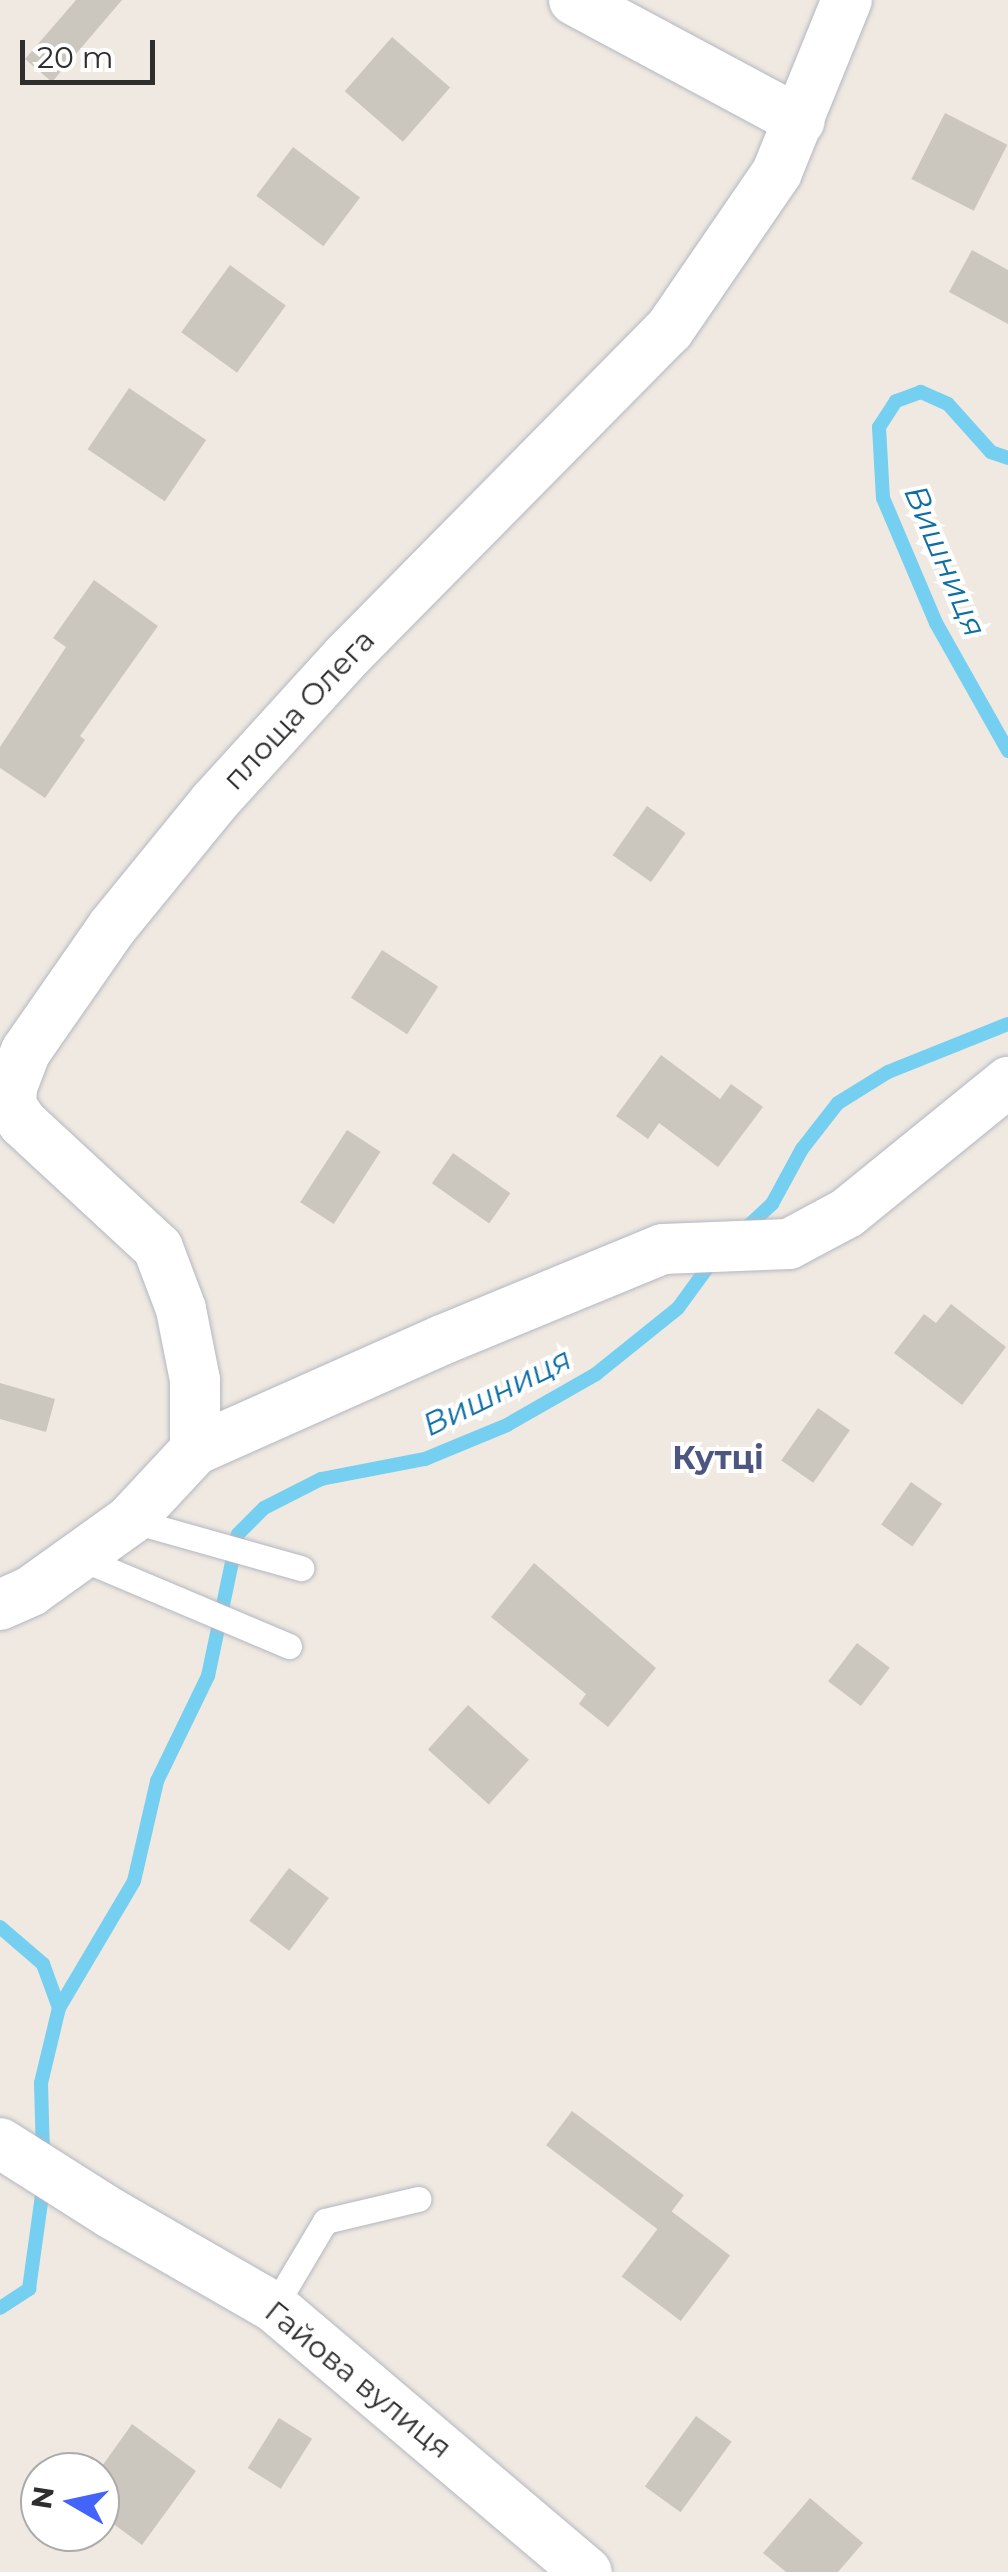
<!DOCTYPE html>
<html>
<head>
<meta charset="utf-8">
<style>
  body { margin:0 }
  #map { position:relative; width:1008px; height:2572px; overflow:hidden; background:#efe9e1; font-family:Montserrat,sans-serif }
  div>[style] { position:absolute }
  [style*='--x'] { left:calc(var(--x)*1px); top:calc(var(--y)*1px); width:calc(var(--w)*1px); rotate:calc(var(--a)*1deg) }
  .stream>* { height:14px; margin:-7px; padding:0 7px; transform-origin:7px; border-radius:7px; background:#75cff0 }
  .building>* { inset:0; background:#cbc7bf; transform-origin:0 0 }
  .roads { filter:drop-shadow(0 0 2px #b4b7c1) drop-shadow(0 0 2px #b4b7c1) }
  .lane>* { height:25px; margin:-12.5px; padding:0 12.5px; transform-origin:12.5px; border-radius:12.5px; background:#fff }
  .street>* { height:50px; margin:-25px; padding:0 25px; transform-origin:25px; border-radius:25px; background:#fff }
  span { translate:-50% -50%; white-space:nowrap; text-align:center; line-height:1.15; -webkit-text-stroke:8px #fff; paint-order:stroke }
  .street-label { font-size:30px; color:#2e2e2e }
  .water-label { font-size:32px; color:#0d6fa3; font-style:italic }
  .neighbourhood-label { font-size:32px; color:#4d5680; font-weight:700 }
  .north { position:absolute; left:20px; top:2452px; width:100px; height:100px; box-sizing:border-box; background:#fff; border:2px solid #ababab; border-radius:50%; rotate:279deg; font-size:28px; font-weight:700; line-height:40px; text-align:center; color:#2e2e2e }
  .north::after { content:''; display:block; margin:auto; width:35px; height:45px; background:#4264fb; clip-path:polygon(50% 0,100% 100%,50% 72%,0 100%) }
  .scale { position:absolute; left:20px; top:40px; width:135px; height:45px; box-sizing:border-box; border:5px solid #2e2e2e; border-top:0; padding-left:12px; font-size:30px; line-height:35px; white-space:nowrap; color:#2e2e2e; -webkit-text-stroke:8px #fff; paint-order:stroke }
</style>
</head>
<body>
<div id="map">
  <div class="stream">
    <div style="--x:1008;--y:458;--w:18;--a:-161"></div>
    <div style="--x:991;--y:452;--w:64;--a:-131.9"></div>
    <div style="--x:948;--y:404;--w:30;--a:-156"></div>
    <div style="--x:921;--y:392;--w:27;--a:160"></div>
    <div style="--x:896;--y:401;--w:31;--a:123"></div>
    <div style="--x:879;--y:427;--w:71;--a:86.8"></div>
    <div style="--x:883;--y:498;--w:136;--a:67"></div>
    <div style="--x:936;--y:623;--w:147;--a:60.6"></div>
    <div style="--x:743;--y:1231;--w:40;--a:-43"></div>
    <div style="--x:772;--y:1204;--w:63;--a:-61.4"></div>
    <div style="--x:802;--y:1149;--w:58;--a:-52"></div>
    <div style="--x:838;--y:1103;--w:59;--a:-31.8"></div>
    <div style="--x:888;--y:1072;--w:129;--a:-21.8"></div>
    <div style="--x:0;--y:1927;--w:57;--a:40.7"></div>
    <div style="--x:43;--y:1964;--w:47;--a:70"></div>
    <div style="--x:43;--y:2155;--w:72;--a:-91.6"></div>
    <div style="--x:41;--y:2083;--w:77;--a:-76.5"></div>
    <div style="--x:59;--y:2008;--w:147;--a:-59.4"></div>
    <div style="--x:134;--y:1881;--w:103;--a:-77"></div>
    <div style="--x:157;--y:1781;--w:117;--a:-64.1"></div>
    <div style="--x:208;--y:1676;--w:145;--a:-78.1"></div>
    <div style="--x:238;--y:1534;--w:37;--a:-45"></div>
    <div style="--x:264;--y:1508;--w:64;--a:-27"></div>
    <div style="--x:321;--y:1479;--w:106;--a:-10.9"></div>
    <div style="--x:425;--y:1459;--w:89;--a:-22.5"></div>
    <div style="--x:507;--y:1425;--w:103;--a:-29.8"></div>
    <div style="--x:596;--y:1374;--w:105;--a:-38.8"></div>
    <div style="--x:678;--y:1308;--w:59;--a:-53.9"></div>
    <div style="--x:0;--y:2308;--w:35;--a:-33"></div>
    <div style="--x:29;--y:2289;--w:109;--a:-82.1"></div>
  </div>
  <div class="building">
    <div style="clip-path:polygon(76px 0,122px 0,52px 82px,25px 59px)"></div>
    <div style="left:392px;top:37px;width:77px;height:72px;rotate:41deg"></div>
    <div style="left:945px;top:113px;width:70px;height:74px;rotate:27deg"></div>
    <div style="left:293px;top:147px;width:84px;height:61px;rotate:37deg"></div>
    <div style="clip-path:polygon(972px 250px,1008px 270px,1008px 324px,949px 292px)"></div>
    <div style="left:230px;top:265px;width:69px;height:83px;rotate:36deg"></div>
    <div style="left:129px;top:388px;width:93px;height:74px;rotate:34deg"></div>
    <div style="clip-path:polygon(94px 580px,158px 626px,80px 736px,85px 740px,45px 798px,0 768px,0 747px,66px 647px,53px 638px)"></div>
    <div style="left:647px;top:806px;width:47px;height:60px;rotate:35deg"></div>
    <div style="left:382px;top:950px;width:67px;height:57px;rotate:33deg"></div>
    <div style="clip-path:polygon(661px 1055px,720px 1099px,731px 1084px,763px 1107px,718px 1167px,659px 1123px,648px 1139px,616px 1116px)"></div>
    <div style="left:347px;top:1130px;width:40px;height:86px;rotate:33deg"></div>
    <div style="left:453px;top:1153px;width:70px;height:37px;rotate:35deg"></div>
    <div style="clip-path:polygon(951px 1304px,1006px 1347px,962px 1405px,894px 1353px,924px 1314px,936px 1323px)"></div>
    <div style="clip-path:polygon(0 1383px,55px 1399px,46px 1432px,0 1419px)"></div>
    <div style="left:818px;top:1408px;width:39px;height:64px;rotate:35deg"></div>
    <div style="left:911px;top:1482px;width:38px;height:52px;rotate:35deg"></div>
    <div style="clip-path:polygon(534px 1563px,656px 1668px,608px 1727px,579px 1704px,586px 1694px,491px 1617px)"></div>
    <div style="left:857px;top:1643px;width:41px;height:48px;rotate:37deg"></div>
    <div style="left:468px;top:1705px;width:82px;height:60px;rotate:42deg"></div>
    <div style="left:289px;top:1868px;width:50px;height:66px;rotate:37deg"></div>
    <div style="left:572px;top:2111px;width:140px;height:43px;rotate:37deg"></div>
    <div style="left:671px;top:2211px;width:74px;height:82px;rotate:37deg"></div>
    <div style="left:696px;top:2416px;width:44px;height:87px;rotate:36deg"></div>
    <div style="left:279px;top:2418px;width:39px;height:59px;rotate:32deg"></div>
    <div style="clip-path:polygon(132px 2424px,196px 2471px,142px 2545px,100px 2514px,100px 2469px)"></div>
    <div style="clip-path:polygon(810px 2498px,863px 2543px,838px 2572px,786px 2572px,763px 2553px)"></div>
  </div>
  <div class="roads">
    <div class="lane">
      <div style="--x:130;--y:1520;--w:178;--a:15.7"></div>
      <div style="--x:78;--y:1557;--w:229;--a:22.9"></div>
      <div style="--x:274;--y:2307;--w:100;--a:-59.3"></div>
      <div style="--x:325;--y:2221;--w:96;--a:-13.3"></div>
    </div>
    <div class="street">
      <div style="--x:574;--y:0;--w:256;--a:28.2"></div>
      <div style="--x:195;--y:1450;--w:270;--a:-24"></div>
      <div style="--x:442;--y:1340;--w:239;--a:-22.4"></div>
      <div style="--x:663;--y:1249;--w:126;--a:-2.3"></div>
      <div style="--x:789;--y:1244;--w:66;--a:-28.1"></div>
      <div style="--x:847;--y:1213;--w:208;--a:-39.1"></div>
      <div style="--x:0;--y:1605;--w:34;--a:-24"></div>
      <div style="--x:31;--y:1591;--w:122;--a:-35.6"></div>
      <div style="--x:130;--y:1520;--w:96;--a:-47.1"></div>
      <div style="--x:195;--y:1450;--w:70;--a:-90"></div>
      <div style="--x:195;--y:1380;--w:72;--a:-101.2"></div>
      <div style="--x:181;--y:1309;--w:65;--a:-110.7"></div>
      <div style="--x:158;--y:1248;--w:184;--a:-137.2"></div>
      <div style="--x:23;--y:1123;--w:21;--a:-125"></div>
      <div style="--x:11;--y:1106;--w:19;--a:-87"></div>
      <div style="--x:12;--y:1087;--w:39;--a:-69"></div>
      <div style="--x:26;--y:1051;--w:152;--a:-55.2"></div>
      <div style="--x:113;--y:926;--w:160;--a:-50.8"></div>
      <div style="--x:214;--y:802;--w:197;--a:-47.7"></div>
      <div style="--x:347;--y:656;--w:458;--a:-45.4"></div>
      <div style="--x:669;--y:330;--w:191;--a:-55.6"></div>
      <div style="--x:777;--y:172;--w:186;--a:-67.9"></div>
      <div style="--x:0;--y:2143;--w:133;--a:32.4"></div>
      <div style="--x:112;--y:2214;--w:187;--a:29.9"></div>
      <div style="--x:274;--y:2307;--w:410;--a:40.3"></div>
    </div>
  </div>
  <div class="street-label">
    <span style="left:299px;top:710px;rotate:-47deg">площа Олега</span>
    <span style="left:358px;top:2380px;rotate:39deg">Гайова вулиця</span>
  </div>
  <div class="water-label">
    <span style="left:945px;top:561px;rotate:67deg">Вишниця</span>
    <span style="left:497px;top:1392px;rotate:-26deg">Вишниця</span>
  </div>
  <div class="neighbourhood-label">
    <span style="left:718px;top:1458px">Кутці</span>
  </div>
  <div class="north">N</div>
  <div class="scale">20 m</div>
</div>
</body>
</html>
